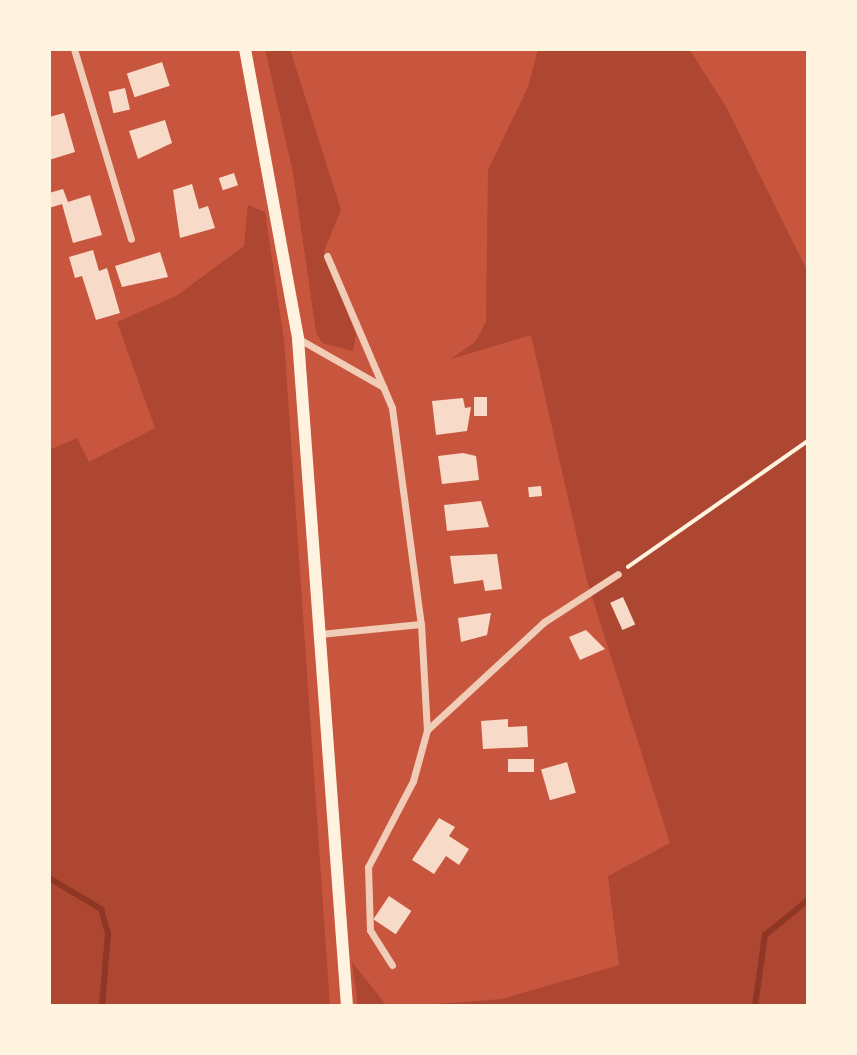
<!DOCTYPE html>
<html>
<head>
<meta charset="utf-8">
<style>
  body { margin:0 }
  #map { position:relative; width:857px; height:1055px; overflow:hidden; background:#c8553d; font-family:"Fira Sans Condensed",sans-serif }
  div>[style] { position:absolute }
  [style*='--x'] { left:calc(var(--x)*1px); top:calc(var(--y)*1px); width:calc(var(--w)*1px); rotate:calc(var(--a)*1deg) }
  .green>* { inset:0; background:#ae4732 }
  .stream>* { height:6px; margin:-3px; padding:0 3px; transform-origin:3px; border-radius:3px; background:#8f3625 }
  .building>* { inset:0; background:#f7dbc8; transform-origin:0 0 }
  .path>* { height:3.5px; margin:-1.75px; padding:0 1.75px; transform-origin:1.75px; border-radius:1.75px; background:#fff3e0 }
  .minor>* { height:7px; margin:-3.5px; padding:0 3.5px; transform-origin:3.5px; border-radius:3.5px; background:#f1ccb7 }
  .secondary>* { height:12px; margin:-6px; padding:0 6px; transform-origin:6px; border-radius:6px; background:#fff3e0 }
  span { translate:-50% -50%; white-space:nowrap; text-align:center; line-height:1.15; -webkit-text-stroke:5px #fff3e0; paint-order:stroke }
  .frame { position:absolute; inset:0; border:51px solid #fff3e0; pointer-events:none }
</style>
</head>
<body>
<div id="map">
  <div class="green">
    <div style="clip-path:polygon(265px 49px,290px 49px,341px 210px,324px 251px,356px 335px,353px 351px,322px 343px,316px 332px,293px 173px)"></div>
    <div style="clip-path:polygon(538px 49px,689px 49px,725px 105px,808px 272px,808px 1006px,411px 1006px,502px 999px,619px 965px,608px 876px,670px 843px,587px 581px,531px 335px,451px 359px,475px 342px,486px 322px,488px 170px,528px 87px)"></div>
    <div style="clip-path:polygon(248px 205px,265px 212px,284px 340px,330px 1006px,49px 1006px,49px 450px,77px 438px,89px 462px,155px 428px,117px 322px,176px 296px,244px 246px)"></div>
    <div style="clip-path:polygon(352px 962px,387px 1006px,358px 1006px)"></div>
  </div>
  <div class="stream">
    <div style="--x:49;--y:878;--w:61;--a:30.8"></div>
    <div style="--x:101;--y:909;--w:25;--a:74"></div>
    <div style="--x:108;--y:933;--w:73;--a:94.7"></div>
    <div style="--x:755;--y:1006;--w:72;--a:-82"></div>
    <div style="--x:765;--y:935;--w:55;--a:-39.1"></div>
  </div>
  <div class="building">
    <div style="left:162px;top:62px;width:25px;height:37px;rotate:72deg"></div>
    <div style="left:125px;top:88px;width:22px;height:17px;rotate:77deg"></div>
    <div style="clip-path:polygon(64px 113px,75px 152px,49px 160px,49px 117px)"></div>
    <div style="clip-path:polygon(165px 120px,172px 143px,138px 159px,129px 131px)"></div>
    <div style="left:234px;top:173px;width:13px;height:16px;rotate:72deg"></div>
    <div style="clip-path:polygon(192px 184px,199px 209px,208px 206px,215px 228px,180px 238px,173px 190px)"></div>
    <div style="clip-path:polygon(63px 189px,68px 202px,90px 195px,102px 235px,73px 243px,62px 204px,49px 208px,49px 193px)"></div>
    <div style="clip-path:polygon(93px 250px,99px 271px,107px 268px,120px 313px,96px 320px,82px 276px,75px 278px,69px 257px)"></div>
    <div style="clip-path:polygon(160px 252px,168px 277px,122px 287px,115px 266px)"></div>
    <div style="left:474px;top:397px;width:13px;height:19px"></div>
    <div style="clip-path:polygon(463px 398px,465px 408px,471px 407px,467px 431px,436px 435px,432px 401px)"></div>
    <div style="clip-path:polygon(463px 453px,476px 456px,479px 480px,442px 484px,438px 456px)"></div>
    <div style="left:541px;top:486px;width:10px;height:13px;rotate:84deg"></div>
    <div style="clip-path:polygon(481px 501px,489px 527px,447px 531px,444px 505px)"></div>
    <div style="clip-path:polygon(497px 554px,502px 589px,485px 591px,483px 580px,454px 584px,450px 556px)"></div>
    <div style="left:623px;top:597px;width:30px;height:14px;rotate:66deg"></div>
    <div style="clip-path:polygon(491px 613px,487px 635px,461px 642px,458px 618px)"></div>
    <div style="clip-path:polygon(586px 630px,605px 649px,580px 660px,569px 637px)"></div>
    <div style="clip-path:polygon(508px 719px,508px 727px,527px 726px,528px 747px,483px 749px,481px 721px)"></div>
    <div style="left:534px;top:759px;width:13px;height:26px;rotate:90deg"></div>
    <div style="left:567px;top:762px;width:32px;height:27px;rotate:74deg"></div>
    <div style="clip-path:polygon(439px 818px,455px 827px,449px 836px,469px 849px,459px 865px,446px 856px,434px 874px,412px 860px)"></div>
    <div style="left:389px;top:896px;width:27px;height:28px;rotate:34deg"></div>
  </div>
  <div class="path">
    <div style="--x:628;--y:567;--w:220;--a:-35"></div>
  </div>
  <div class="minor">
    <div style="--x:74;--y:49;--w:198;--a:73.3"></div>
    <div style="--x:327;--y:256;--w:165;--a:66.8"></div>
    <div style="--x:392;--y:408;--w:218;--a:82.4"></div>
    <div style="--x:421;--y:624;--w:106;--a:86.8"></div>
    <div style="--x:299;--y:339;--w:97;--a:29.7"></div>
    <div style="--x:320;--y:634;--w:101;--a:-5.7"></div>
    <div style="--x:392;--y:965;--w:41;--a:-122.2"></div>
    <div style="--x:370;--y:930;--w:63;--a:-91.8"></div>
    <div style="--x:368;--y:867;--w:97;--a:-62.4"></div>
    <div style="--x:413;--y:781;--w:53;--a:-74.6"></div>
    <div style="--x:427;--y:730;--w:159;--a:-42.7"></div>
    <div style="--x:544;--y:622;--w:88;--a:-33"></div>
  </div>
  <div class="secondary">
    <div style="--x:245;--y:49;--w:295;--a:79.6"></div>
    <div style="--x:298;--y:339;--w:669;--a:85.8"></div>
  </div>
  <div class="frame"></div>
</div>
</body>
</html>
